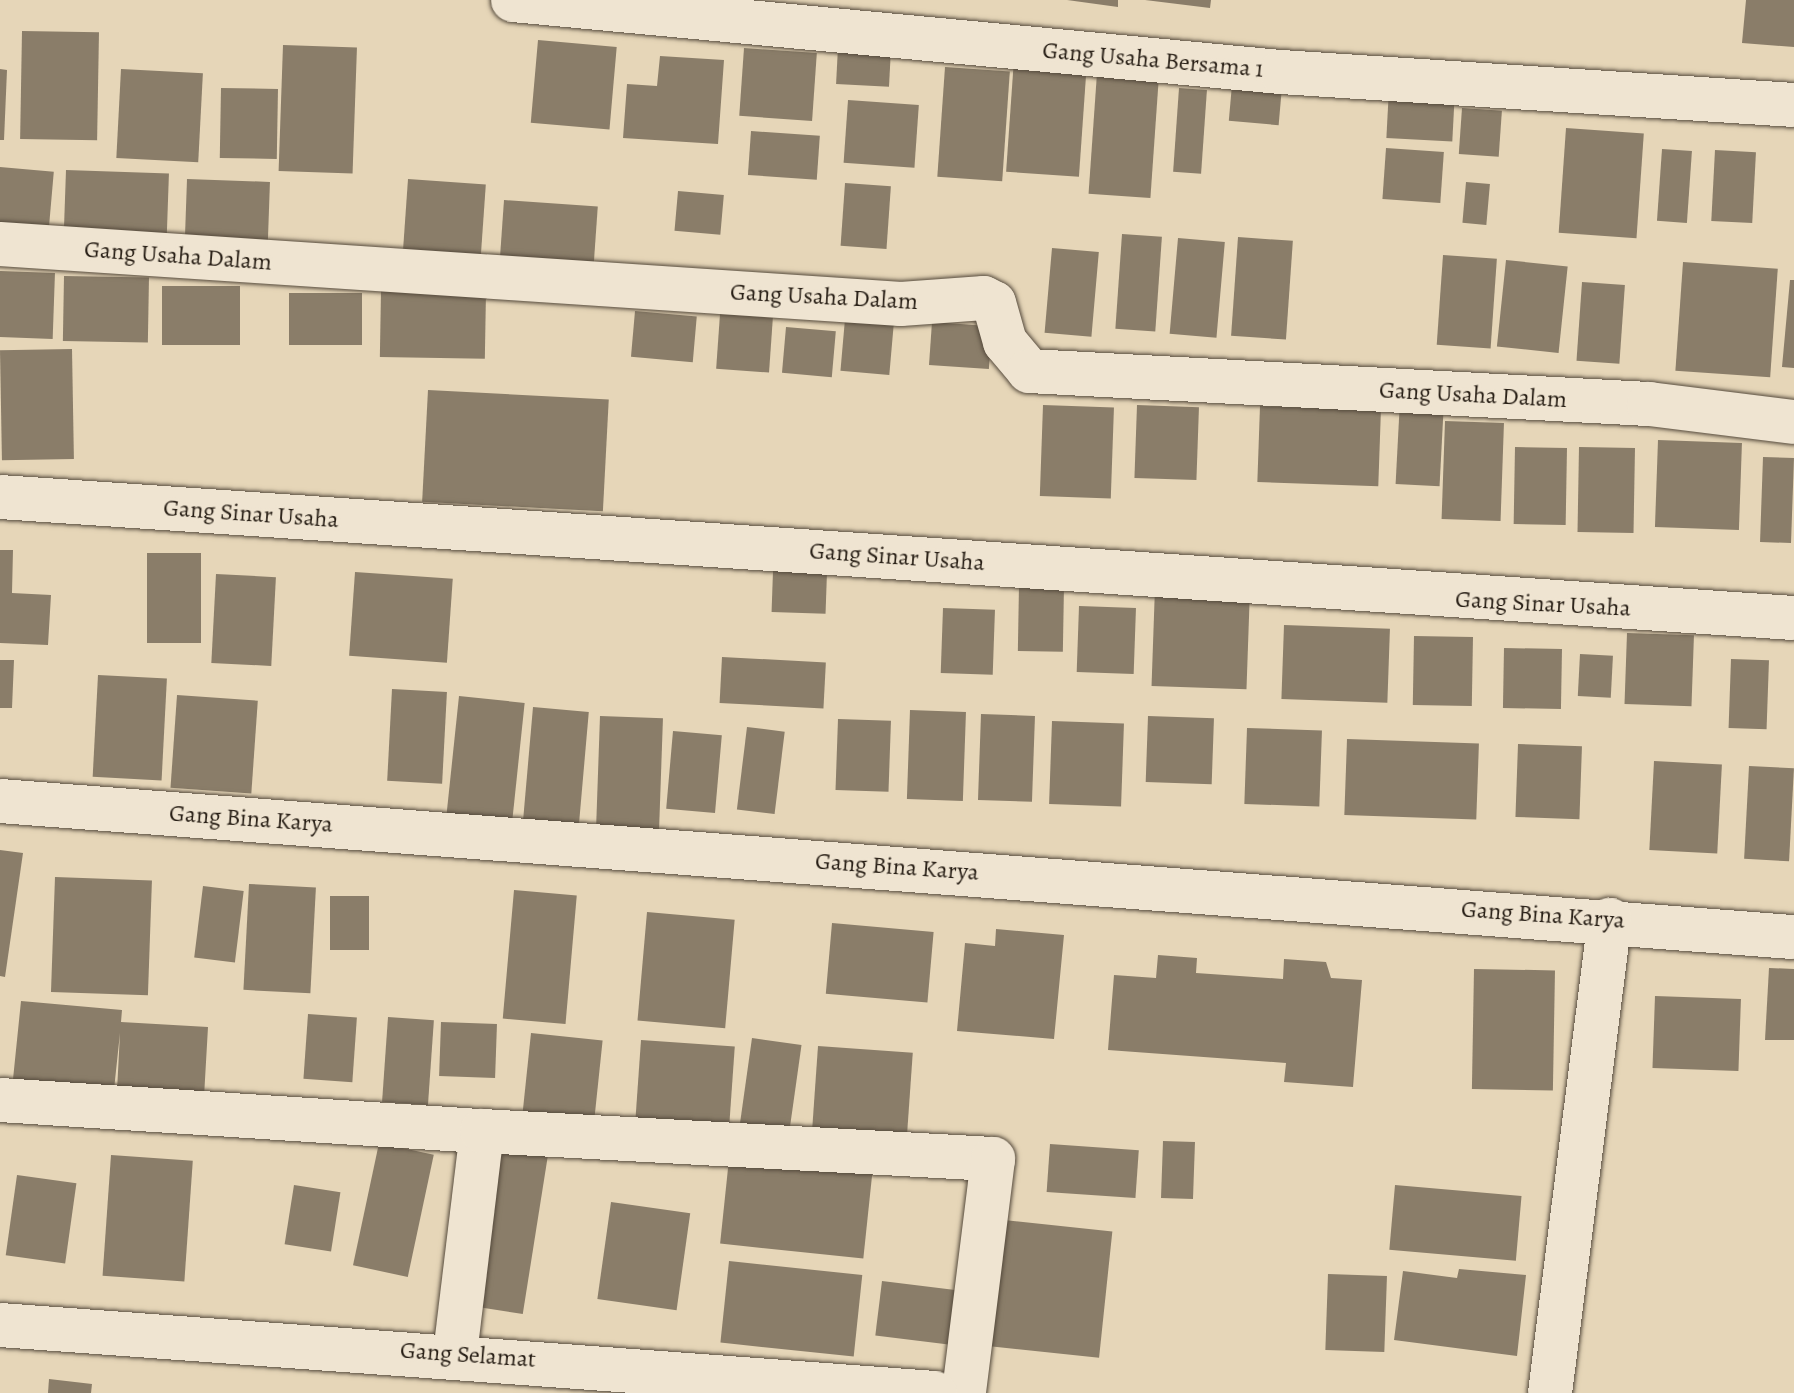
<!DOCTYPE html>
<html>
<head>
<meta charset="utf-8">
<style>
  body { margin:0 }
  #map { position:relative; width:1794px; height:1393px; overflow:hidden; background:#e6d6b8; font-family:Alegreya,serif }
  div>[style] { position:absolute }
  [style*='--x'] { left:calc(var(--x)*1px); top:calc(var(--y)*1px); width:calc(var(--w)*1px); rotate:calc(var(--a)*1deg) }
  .building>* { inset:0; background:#8a7d69; transform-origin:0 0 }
  .roads { filter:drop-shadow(0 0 2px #564b3d) drop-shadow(0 0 2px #564b3d) }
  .minor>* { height:44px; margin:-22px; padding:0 22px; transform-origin:22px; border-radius:22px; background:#efe4d1 }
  span { translate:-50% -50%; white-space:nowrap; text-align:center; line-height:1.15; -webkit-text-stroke:6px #efe4d1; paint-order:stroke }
  .street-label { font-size:24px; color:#261d14 }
</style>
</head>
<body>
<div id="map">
  <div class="building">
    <div style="clip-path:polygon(1067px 0,1118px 0,1118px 7px)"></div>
    <div style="clip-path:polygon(1145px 0,1211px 0,1210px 8px)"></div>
    <div style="clip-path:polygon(1746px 0,1794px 0,1794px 47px,1742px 43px)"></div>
    <div style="left:22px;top:31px;width:77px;height:108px;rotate:1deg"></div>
    <div style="left:538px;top:40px;width:79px;height:83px;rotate:5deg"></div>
    <div style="left:283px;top:45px;width:74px;height:126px;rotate:2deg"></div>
    <div style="left:838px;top:47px;width:53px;height:37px;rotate:3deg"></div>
    <div style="left:744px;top:48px;width:73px;height:68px;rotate:4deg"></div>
    <div style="clip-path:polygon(660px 56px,724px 60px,718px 144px,623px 138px,627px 84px,657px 86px)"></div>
    <div style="left:1014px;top:59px;width:73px;height:113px;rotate:4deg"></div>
    <div style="left:945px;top:67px;width:65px;height:110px;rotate:4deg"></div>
    <div style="clip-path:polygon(0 69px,7px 70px,4px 140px,0 140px)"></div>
    <div style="left:121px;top:69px;width:82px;height:89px;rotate:3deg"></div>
    <div style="left:1097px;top:73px;width:62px;height:121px;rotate:4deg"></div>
    <div style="left:1233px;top:73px;width:50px;height:48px;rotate:5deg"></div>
    <div style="left:221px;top:88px;width:57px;height:70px;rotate:1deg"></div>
    <div style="left:1179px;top:88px;width:28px;height:84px;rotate:4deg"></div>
    <div style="left:1389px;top:88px;width:66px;height:50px;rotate:3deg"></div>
    <div style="left:848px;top:100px;width:71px;height:63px;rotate:4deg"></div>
    <div style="left:1462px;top:108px;width:40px;height:46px;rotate:4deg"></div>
    <div style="left:1566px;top:128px;width:78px;height:105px;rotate:4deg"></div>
    <div style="left:751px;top:131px;width:69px;height:44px;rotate:4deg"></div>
    <div style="left:1386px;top:148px;width:58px;height:51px;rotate:4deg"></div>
    <div style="left:1662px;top:149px;width:30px;height:72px;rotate:4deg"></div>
    <div style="left:1715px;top:150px;width:41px;height:71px;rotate:3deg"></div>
    <div style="left:0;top:167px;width:54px;height:62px;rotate:5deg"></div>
    <div style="left:66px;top:170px;width:103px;height:68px;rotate:2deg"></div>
    <div style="left:187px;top:179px;width:83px;height:65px;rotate:2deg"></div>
    <div style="left:408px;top:179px;width:78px;height:71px;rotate:4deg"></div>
    <div style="left:1466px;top:182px;width:24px;height:41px;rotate:5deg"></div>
    <div style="left:845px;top:183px;width:46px;height:63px;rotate:4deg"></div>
    <div style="left:678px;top:191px;width:46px;height:40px;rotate:5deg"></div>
    <div style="left:504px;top:200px;width:94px;height:71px;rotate:4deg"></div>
    <div style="left:1122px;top:234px;width:40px;height:95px;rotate:4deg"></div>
    <div style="left:1238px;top:237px;width:55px;height:99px;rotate:4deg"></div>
    <div style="left:1178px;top:238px;width:47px;height:96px;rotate:5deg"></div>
    <div style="left:1052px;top:248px;width:47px;height:85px;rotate:5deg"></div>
    <div style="left:1443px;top:255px;width:54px;height:90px;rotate:4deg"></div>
    <div style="left:1506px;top:260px;width:62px;height:87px;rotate:6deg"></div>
    <div style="left:1683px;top:262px;width:95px;height:109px;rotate:4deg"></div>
    <div style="left:0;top:271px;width:55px;height:66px;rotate:2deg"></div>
    <div style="left:64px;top:276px;width:85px;height:65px;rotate:1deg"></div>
    <div style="clip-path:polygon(1790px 280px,1794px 280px,1794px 368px,1782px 367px)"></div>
    <div style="left:1582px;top:282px;width:43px;height:79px;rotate:4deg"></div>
    <div style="left:240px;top:286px;width:59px;height:78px;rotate:90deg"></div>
    <div style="left:381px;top:291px;width:105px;height:66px;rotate:1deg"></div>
    <div style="left:289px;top:293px;width:73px;height:52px"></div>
    <div style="left:635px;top:311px;width:62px;height:46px;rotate:5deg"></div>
    <div style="left:720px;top:314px;width:53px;height:55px;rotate:4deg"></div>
    <div style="left:845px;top:319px;width:49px;height:52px;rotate:5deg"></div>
    <div style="left:932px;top:322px;width:60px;height:43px;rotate:4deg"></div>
    <div style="left:786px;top:327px;width:50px;height:46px;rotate:5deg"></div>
    <div style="left:72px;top:349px;width:110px;height:72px;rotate:89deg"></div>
    <div style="left:428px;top:390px;width:181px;height:112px;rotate:3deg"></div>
    <div style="left:1400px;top:400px;width:44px;height:84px;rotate:3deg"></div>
    <div style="left:1043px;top:405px;width:71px;height:91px;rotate:2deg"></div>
    <div style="left:1137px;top:405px;width:62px;height:73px;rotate:2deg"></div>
    <div style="left:1260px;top:406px;width:121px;height:76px;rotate:2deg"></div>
    <div style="left:1445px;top:421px;width:59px;height:98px;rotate:2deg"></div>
    <div style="left:1658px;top:440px;width:84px;height:87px;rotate:2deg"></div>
    <div style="left:1515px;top:447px;width:52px;height:77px;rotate:1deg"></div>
    <div style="left:1579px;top:447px;width:56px;height:85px;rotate:1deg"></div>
    <div style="left:1763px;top:457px;width:31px;height:85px;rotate:2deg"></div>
    <div style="clip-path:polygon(0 550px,13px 550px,12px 593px,51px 595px,48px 645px,0 643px)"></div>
    <div style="left:147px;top:553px;width:54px;height:90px"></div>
    <div style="left:773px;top:571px;width:54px;height:41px;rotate:2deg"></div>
    <div style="left:355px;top:572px;width:98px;height:84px;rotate:4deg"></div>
    <div style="left:216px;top:574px;width:60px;height:89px;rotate:3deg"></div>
    <div style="left:1019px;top:585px;width:45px;height:66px;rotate:1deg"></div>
    <div style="left:1155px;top:587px;width:95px;height:99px;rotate:2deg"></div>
    <div style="left:1079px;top:606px;width:57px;height:66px;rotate:2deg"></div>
    <div style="left:943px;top:608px;width:52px;height:65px;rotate:2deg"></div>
    <div style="left:1284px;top:625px;width:106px;height:74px;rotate:2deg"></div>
    <div style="left:1627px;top:633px;width:67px;height:71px;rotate:2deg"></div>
    <div style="left:1414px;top:636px;width:59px;height:69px;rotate:1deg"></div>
    <div style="left:1504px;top:648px;width:58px;height:60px;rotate:1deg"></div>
    <div style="left:1580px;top:654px;width:33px;height:42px;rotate:3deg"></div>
    <div style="left:722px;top:657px;width:104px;height:46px;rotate:3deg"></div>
    <div style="left:1731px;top:659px;width:38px;height:69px;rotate:2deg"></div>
    <div style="clip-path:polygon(0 660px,14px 660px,12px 708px,0 708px)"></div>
    <div style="left:98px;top:675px;width:69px;height:102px;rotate:3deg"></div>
    <div style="left:392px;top:689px;width:55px;height:92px;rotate:3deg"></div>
    <div style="left:177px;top:695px;width:81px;height:93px;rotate:4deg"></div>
    <div style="left:459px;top:696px;width:66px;height:121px;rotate:6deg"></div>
    <div style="left:533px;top:707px;width:56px;height:116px;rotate:5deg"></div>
    <div style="left:910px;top:710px;width:56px;height:89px;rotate:2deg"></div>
    <div style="left:981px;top:714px;width:54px;height:86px;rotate:2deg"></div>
    <div style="left:600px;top:716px;width:63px;height:126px;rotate:2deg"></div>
    <div style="left:1148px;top:716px;width:66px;height:66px;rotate:2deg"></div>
    <div style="left:838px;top:719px;width:53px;height:71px;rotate:2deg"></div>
    <div style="left:1052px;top:721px;width:72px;height:83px;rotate:2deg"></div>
    <div style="left:747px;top:727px;width:38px;height:83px;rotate:7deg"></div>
    <div style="left:1247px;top:728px;width:75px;height:76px;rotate:2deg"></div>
    <div style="left:673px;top:731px;width:49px;height:78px;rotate:5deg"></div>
    <div style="left:1347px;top:739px;width:132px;height:76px;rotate:2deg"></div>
    <div style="left:1518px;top:744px;width:64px;height:73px;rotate:2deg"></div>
    <div style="left:1654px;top:761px;width:68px;height:89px;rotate:3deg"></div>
    <div style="left:1749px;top:766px;width:45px;height:93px;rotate:3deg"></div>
    <div style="clip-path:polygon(0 850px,23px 853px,5px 977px,0 976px)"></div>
    <div style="left:55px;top:877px;width:97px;height:115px;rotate:2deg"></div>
    <div style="left:249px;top:884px;width:67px;height:106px;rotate:3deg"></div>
    <div style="left:203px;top:886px;width:41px;height:72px;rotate:7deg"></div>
    <div style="left:514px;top:890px;width:63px;height:129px;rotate:5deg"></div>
    <div style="left:330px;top:896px;width:39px;height:54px"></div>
    <div style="left:647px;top:912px;width:88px;height:109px;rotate:5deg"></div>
    <div style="left:832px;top:923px;width:102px;height:71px;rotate:5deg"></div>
    <div style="clip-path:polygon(996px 929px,1064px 935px,1054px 1039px,957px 1031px,965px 943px,995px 946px)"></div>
    <div style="clip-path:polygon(1158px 955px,1197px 958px,1196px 973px,1283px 979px,1284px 959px,1326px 962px,1331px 978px,1362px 980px,1353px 1087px,1284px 1082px,1286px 1063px,1108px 1050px,1114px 975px,1156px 978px)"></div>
    <div style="clip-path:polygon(1769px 968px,1794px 969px,1794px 1040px,1765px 1040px)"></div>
    <div style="left:1474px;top:969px;width:81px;height:120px;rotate:1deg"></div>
    <div style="left:1655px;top:996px;width:86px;height:72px;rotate:2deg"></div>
    <div style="clip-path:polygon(21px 1001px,122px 1010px,121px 1022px,208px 1027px,204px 1097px,117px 1091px,120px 1033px,113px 1099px,12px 1089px)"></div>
    <div style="left:308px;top:1014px;width:49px;height:65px;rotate:4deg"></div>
    <div style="left:388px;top:1017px;width:46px;height:85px;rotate:4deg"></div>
    <div style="left:441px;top:1022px;width:56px;height:54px;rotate:2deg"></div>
    <div style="left:531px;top:1033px;width:72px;height:97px;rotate:6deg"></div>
    <div style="left:752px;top:1038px;width:50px;height:92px;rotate:8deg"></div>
    <div style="left:641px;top:1040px;width:94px;height:89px;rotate:4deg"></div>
    <div style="left:818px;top:1046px;width:95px;height:89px;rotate:4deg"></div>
    <div style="left:498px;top:1138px;width:52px;height:170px;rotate:9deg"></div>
    <div style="left:1163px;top:1141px;width:32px;height:57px;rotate:2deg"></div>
    <div style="left:379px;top:1143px;width:56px;height:125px;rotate:12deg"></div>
    <div style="left:1050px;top:1144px;width:89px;height:48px;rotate:4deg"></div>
    <div style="left:111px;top:1155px;width:82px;height:121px;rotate:4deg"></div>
    <div style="left:729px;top:1159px;width:144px;height:85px;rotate:6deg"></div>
    <div style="left:17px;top:1175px;width:60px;height:81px;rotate:8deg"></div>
    <div style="left:294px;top:1185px;width:47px;height:60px;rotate:9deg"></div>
    <div style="left:1395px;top:1185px;width:127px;height:65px;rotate:5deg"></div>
    <div style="left:611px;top:1202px;width:80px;height:98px;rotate:8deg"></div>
    <div style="left:994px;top:1219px;width:119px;height:127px;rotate:6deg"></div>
    <div style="left:729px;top:1261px;width:134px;height:82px;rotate:6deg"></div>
    <div style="clip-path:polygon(1459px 1269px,1526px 1275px,1517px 1356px,1394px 1340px,1403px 1271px,1457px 1278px)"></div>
    <div style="left:1328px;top:1274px;width:59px;height:76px;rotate:2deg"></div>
    <div style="left:882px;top:1281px;width:88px;height:55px;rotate:7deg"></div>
    <div style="clip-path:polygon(49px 1379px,92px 1384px,91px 1393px,48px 1393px)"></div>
  </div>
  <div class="roads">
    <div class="minor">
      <div style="--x:513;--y:0;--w:771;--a:5.36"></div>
      <div style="--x:1281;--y:72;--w:514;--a:3.68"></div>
      <div style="--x:0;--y:244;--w:903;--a:3.81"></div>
      <div style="--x:901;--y:304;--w:83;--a:-4.1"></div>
      <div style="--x:984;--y:298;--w:11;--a:27"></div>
      <div style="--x:994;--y:303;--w:41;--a:74.2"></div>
      <div style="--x:1005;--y:342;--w:38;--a:50"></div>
      <div style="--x:1029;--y:371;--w:621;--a:3.05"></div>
      <div style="--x:1649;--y:404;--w:146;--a:7.1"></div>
      <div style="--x:0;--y:497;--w:1798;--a:3.86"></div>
      <div style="--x:0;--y:801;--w:1799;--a:4.34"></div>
      <div style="--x:0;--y:1100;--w:483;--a:3.7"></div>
      <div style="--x:482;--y:1131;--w:224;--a:96.9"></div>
      <div style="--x:482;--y:1131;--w:512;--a:3.14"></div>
      <div style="--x:993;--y:1159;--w:236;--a:97.1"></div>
      <div style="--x:0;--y:1325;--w:937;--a:4.16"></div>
      <div style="--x:1550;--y:1393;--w:477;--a:-82.8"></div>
    </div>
  </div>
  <div class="street-label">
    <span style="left:1153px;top:60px;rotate:5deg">Gang Usaha Bersama 1</span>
    <span style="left:178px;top:256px;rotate:4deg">Gang Usaha Dalam</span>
    <span style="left:824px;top:297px;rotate:3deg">Gang Usaha Dalam</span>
    <span style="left:1473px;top:395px;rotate:3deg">Gang Usaha Dalam</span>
    <span style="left:251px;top:514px;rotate:4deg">Gang Sinar Usaha</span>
    <span style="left:897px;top:557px;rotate:4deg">Gang Sinar Usaha</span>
    <span style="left:1543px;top:604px;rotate:3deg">Gang Sinar Usaha</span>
    <span style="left:251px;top:819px;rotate:4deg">Gang Bina Karya</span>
    <span style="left:897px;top:867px;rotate:4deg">Gang Bina Karya</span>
    <span style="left:1543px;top:915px;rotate:4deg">Gang Bina Karya</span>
    <span style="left:468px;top:1355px;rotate:4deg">Gang Selamat</span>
  </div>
</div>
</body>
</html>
